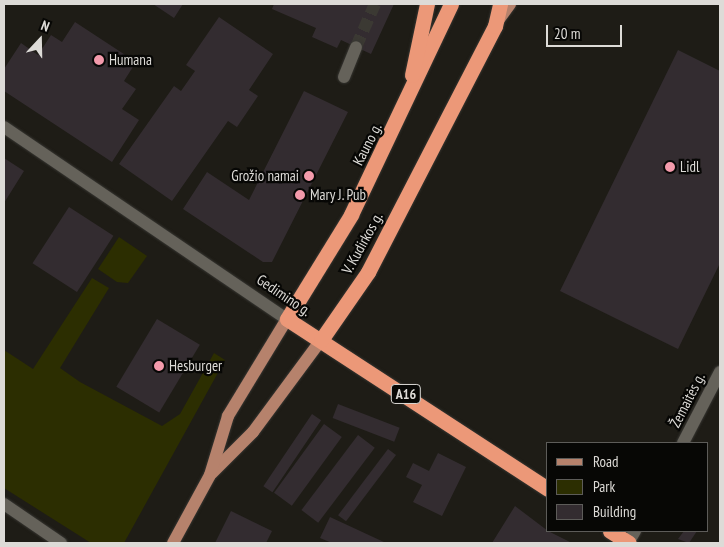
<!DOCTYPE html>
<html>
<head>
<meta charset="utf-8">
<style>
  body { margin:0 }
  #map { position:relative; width:724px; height:547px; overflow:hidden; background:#1e1c16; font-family:"PT Sans Narrow",sans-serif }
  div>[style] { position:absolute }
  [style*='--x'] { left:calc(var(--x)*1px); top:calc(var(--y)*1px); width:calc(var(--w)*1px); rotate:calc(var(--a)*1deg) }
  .green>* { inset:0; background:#2c2e01 }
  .building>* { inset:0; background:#332c30; transform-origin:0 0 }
  .minor-tunnel>* { height:12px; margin-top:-6px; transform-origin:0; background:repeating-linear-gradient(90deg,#3b3933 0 12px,transparent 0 18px) }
  .roads { filter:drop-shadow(0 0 1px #373632) drop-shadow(0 0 1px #373632) }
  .minor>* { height:12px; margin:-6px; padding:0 6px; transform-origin:6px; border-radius:6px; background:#65625a }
  .major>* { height:12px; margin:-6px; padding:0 6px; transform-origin:6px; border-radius:6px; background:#b6826c }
  .highway>* { height:15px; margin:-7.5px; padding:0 7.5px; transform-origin:7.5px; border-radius:7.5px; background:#ec9878 }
  .dots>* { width:14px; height:14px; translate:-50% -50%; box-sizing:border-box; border:2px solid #070705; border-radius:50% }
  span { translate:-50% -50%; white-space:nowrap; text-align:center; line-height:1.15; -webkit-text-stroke:4.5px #070705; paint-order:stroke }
  .shield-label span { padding:1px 4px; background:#070705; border:1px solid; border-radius:4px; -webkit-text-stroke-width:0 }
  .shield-label { font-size:14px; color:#dddbd7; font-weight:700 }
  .poi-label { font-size:15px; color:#dddbd7 }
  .left { translate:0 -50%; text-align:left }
  .right { translate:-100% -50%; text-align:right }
  .street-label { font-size:15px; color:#dddbd7 }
  .frame { position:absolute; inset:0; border:5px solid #dddbd7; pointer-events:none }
  .legend { position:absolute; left:546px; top:442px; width:162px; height:90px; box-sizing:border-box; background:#070705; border:1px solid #5d5c59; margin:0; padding:6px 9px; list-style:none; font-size:15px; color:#dddbd7 }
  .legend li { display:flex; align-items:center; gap:10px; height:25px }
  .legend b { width:25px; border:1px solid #5d5c59 }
  .north { position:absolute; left:15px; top:15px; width:50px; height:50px; -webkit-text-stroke:4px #070705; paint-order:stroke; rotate:21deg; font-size:14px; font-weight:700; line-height:20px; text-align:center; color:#dddbd7 }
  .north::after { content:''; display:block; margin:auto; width:18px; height:22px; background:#dddbd7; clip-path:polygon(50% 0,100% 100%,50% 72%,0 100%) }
  .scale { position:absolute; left:546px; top:25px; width:76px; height:22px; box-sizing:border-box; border:2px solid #dddbd7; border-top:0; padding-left:6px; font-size:15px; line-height:18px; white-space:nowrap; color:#dddbd7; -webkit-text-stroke:4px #070705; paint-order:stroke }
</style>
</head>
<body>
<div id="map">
  <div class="green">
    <div style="clip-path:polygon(119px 237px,147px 256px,128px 283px,117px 282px,98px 269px)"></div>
    <div style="clip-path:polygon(92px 278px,109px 288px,60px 368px,80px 382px,162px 426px,180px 414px,214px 353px,225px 360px,124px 543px,91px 543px,4px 488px,4px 350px,33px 369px)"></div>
  </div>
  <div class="building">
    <div style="clip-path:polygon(153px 4px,183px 4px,174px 18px)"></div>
    <div style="clip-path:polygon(274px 4px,394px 4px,371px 54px,341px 40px,337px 48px,312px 37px,316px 28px,272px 9px)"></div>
    <div style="clip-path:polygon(219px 17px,273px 54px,249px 90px,258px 96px,237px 127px,228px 121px,172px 201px,119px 164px,174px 86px,181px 91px,195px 71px,186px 65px)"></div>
    <div style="clip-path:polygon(75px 22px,136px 62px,124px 81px,136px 89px,122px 109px,139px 120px,112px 162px,4px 91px,4px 69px,21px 43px,38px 55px,51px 35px,62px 42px)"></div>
    <div style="clip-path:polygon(678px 50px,720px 71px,720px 263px,678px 349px,560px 291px)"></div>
    <div style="clip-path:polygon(304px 91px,348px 112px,272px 262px,263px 262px,183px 209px,207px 172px,249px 200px)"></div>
    <div style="clip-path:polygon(4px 158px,24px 171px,4px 203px)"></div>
    <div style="left:69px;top:207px;width:53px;height:67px;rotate:33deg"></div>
    <div style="left:157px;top:319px;width:50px;height:79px;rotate:31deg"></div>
    <div style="left:338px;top:404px;width:66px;height:15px;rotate:21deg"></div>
    <div style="left:312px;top:414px;width:11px;height:87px;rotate:34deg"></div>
    <div style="left:324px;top:424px;width:22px;height:85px;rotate:36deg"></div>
    <div style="left:358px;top:435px;width:21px;height:94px;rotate:37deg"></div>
    <div style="left:388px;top:449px;width:10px;height:83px;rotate:37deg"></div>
    <div style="clip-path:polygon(438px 453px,466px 467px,442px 516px,413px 502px,422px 485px,406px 477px,413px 463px,429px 471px)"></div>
    <div style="clip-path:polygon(515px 506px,548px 531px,572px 543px,492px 543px)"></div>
    <div style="clip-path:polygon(231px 511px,272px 531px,266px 543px,215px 543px)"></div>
    <div style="clip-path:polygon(330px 517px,386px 543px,332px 543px,320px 538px)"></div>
    <div style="clip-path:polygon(684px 531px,697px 531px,689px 543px,678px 539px)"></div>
  </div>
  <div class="minor-tunnel">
    <div style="--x:356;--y:47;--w:47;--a:-66.2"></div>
  </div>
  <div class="roads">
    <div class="minor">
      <div style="--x:344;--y:77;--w:32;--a:-68"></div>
      <div style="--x:4;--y:127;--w:342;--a:34.2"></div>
      <div style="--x:683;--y:443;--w:80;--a:-62.5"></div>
      <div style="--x:4;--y:504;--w:69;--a:34.4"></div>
      <div style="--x:628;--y:543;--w:14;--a:-60"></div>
    </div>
    <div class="major">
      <div style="--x:497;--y:22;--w:22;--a:-54"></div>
      <div style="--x:212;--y:473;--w:58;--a:-45"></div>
      <div style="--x:253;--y:432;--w:114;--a:-53.5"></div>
      <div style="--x:173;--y:543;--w:77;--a:-61.4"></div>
      <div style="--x:210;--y:475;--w:62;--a:-73"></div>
      <div style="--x:228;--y:416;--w:114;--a:-58.7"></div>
    </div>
    <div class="highway">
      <div style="--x:451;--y:4;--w:233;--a:115.4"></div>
      <div style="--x:351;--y:215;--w:122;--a:121.6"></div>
      <div style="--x:287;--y:319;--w:311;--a:33.1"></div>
      <div style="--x:412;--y:75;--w:73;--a:-78.1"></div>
      <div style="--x:321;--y:340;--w:83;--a:-55.3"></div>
      <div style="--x:368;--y:272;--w:277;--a:-62.7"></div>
      <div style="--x:495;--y:26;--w:23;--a:-77"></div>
      <div style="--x:610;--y:531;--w:22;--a:32"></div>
    </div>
  </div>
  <div class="dots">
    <div style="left:99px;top:60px;background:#f39aab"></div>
    <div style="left:670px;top:167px;background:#f39aab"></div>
    <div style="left:309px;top:176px;background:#f39aab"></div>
    <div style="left:300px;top:195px;background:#f39aab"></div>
    <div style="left:159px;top:366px;background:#f39aab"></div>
  </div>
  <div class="shield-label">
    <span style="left:406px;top:394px">A16</span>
  </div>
  <div class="poi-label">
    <span class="left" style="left:109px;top:60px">Humana</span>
    <span class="left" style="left:680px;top:167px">Lidl</span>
    <span class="right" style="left:299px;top:176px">Grožio namai</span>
    <span class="left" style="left:310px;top:195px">Mary J. Pub</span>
    <span class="left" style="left:169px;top:366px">Hesburger</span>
  </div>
  <div class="street-label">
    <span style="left:367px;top:144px;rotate:-63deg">Kauno g.</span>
    <span style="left:362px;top:243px;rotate:-61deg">V. Kudirkos g.</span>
    <span style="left:284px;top:295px;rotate:34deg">Gedimino g.</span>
    <span style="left:687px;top:400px;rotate:-63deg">Žemaitės g.</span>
  </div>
  <div class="frame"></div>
  <ul class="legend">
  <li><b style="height:6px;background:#b6826c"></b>Road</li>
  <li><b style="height:14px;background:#2c2e01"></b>Park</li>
  <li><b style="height:14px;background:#332c30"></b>Building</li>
  </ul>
  <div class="north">N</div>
  <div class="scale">20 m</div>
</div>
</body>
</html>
